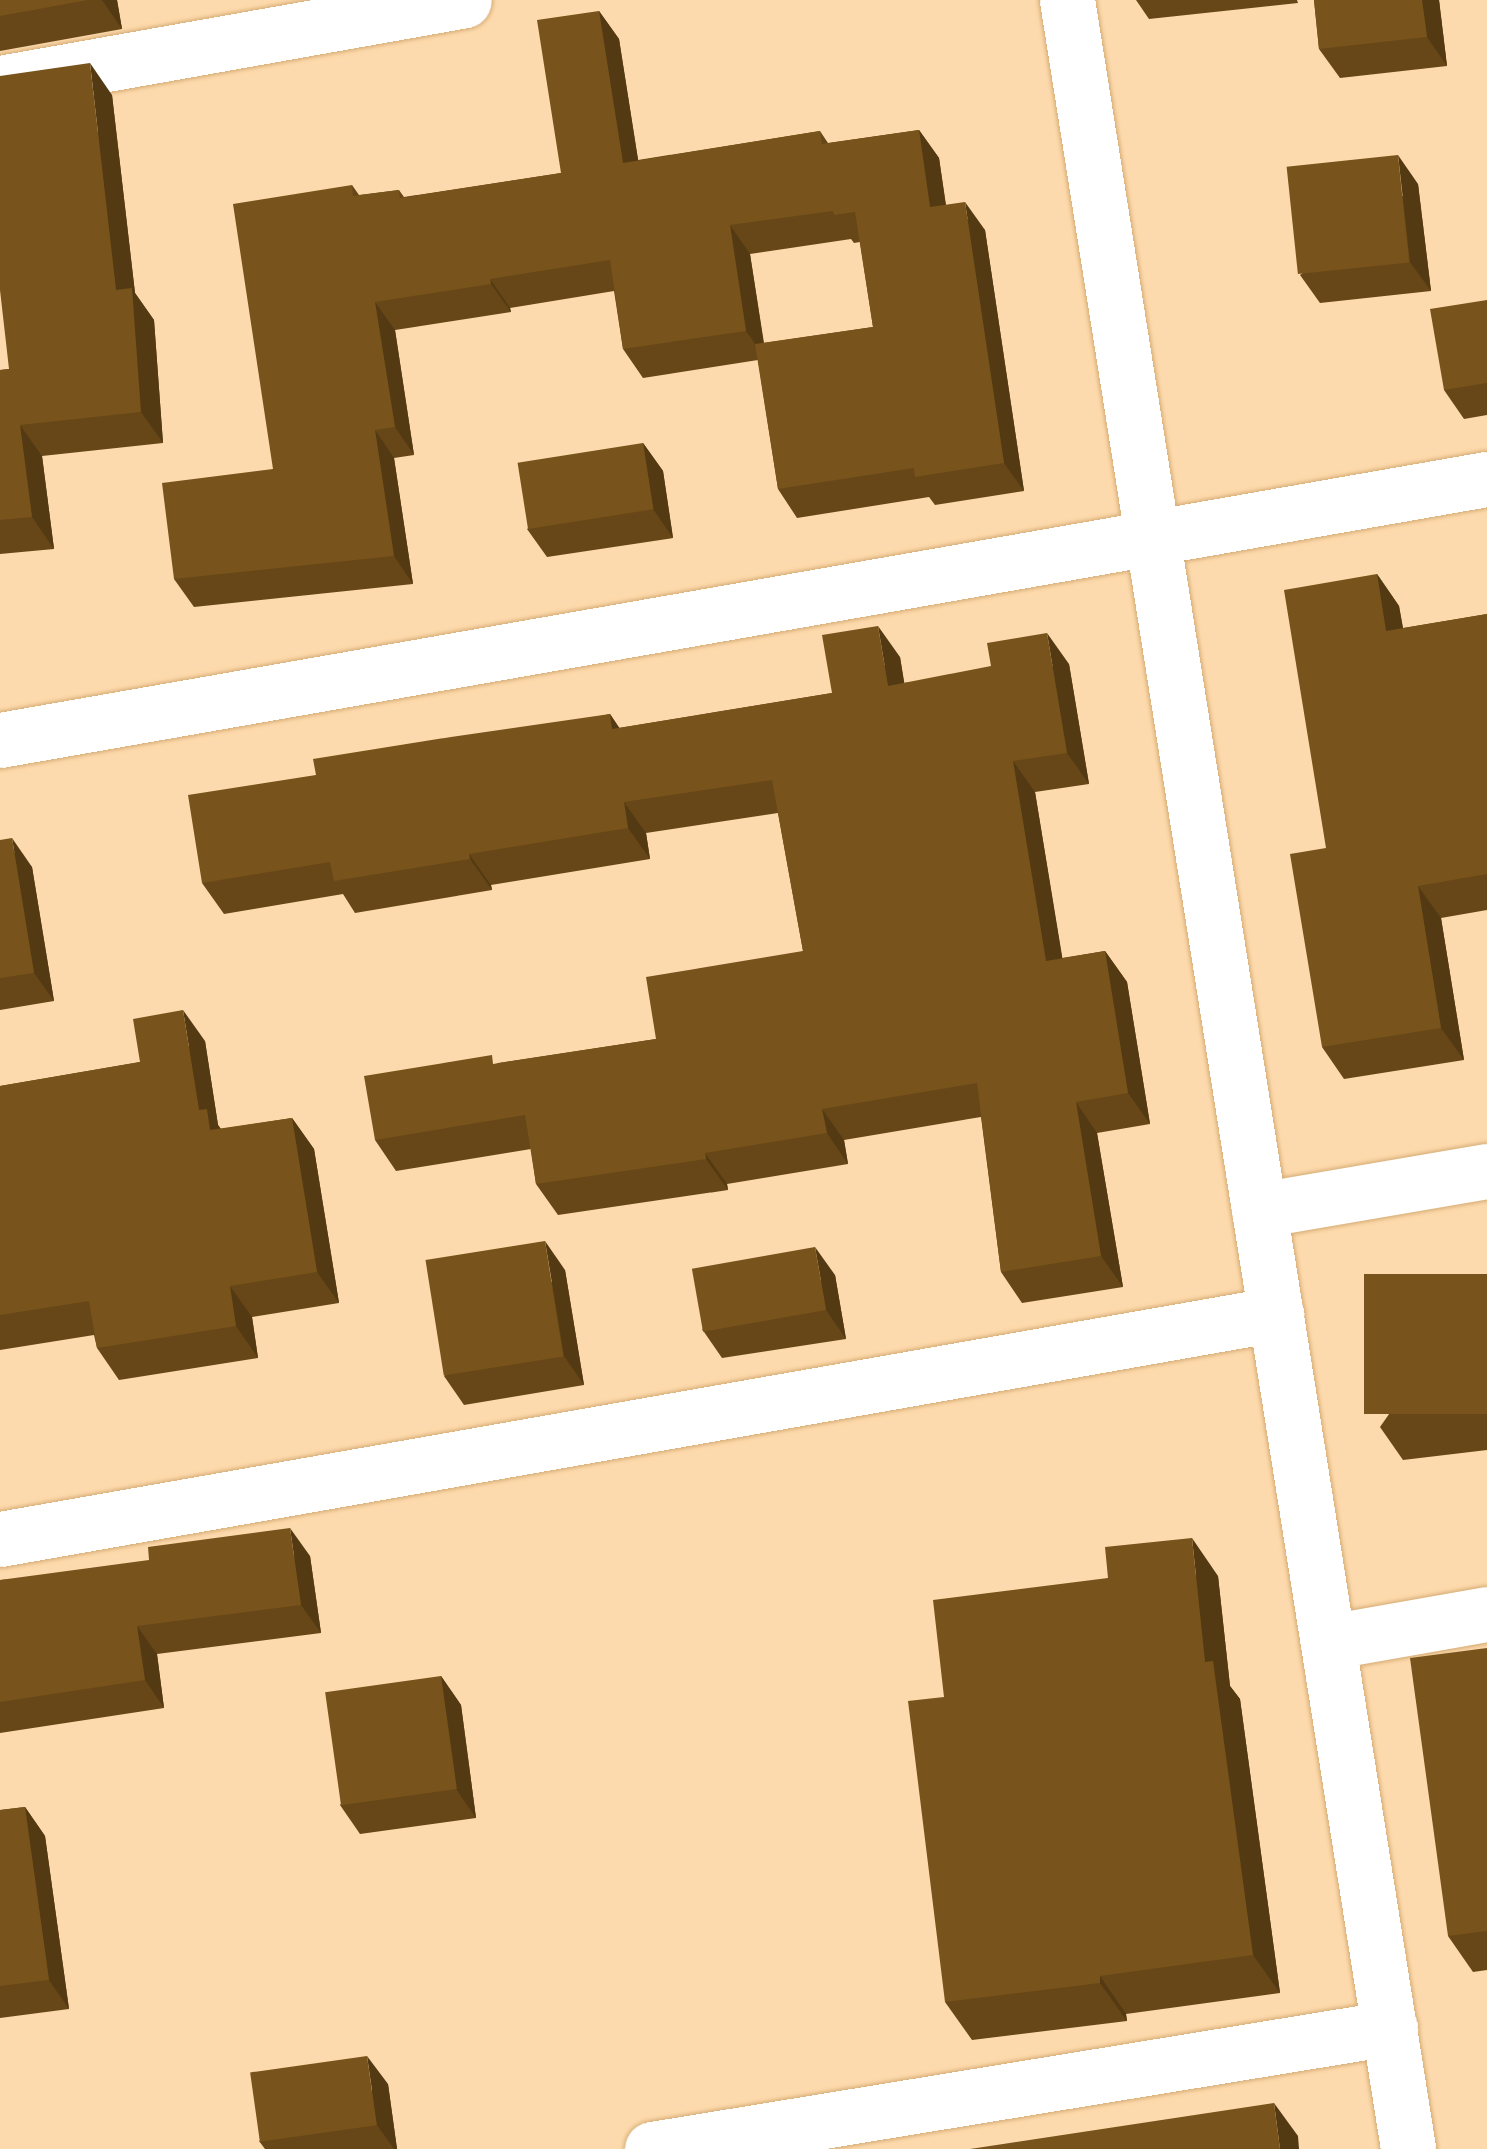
<!DOCTYPE html>
<html>
<head>
<meta charset="utf-8">
<style>
  body { margin:0 }
  #map { position:relative; width:1487px; height:2149px; overflow:hidden; background:#fddaad; font-family:"Open Sans",sans-serif }
  div>[style] { position:absolute }
  [style*='--x'] { left:calc(var(--x)*1px); top:calc(var(--y)*1px); width:calc(var(--w)*1px); rotate:calc(var(--a)*1deg) }
  .roads { filter:drop-shadow(0 0 2px #d5ab73) drop-shadow(0 0 2px #d5ab73) }
  .minor>* { height:55px; margin:-27.5px; padding:0 27.5px; transform-origin:27.5px; border-radius:27.5px; background:#fff }
  .wall>* { inset:0; background:#674717 }
  .shaded-wall>* { inset:0; background:#543a13 }
  .building>* { inset:0; background:#78531b; transform-origin:0 0 }
  span { translate:-50% -50%; white-space:nowrap; text-align:center; line-height:1.15; -webkit-text-stroke:10px #fddaad; paint-order:stroke }
</style>
</head>
<body>
<div id="map">
  <div class="roads">
    <div class="minor">
      <div style="--x:1067;--y:0;--w:2176;--a:80.98"></div>
      <div style="--x:0;--y:83;--w:471;--a:-10.1"></div>
      <div style="--x:0;--y:740;--w:1510;--a:-9.96"></div>
      <div style="--x:1259;--y:1210;--w:231;--a:-9.7"></div>
      <div style="--x:0;--y:1539;--w:1296;--a:-10"></div>
      <div style="--x:1328;--y:1642;--w:161;--a:-10"></div>
      <div style="--x:652;--y:2149;--w:748;--a:-9.31"></div>
    </div>
  </div>
  <div class="wall">
    <div style="clip-path:polygon(0 0,117px 0,122px 29px,0 51px)"></div>
    <div style="clip-path:polygon(1136px 0,1297px 0,1298px 3px,1149px 19px)"></div>
    <div style="clip-path:polygon(1314px 0,1439px 0,1447px 66px,1340px 78px,1319px 49px)"></div>
    <div style="clip-path:polygon(evenodd,599px 11px,619px 39px,638px 160px,820px 131px,828px 143px,919px 130px,939px 158px,946px 205px,985px 230px,1024px 491px,935px 505px,929px 497px,797px 518px,778px 489px,758px 360px,643px 378px,623px 349px,614px 291px,510px 308px,511px 312px,395px 330px,414px 455px,394px 458px,413px 584px,194px 607px,174px 579px,273px 469px,352px 185px,359px 195px,399px 190px,404px 197px,561px 173px,599px 11px,851px 239px,854px 243px,860px 242px,873px 327px,764px 343px,750px 254px,851px 239px)"></div>
    <div style="clip-path:polygon(112px 95px,135px 293px,154px 320px,163px 443px,42px 456px,54px 549px,0 554px,0 370px,9px 369px)"></div>
    <div style="clip-path:polygon(1418px 184px,1431px 291px,1320px 303px,1300px 275px)"></div>
    <div style="clip-path:polygon(1487px 300px,1487px 415px,1464px 419px,1444px 390px)"></div>
    <div style="clip-path:polygon(643px 443px,663px 471px,673px 538px,547px 557px,527px 529px)"></div>
    <div style="clip-path:polygon(1377px 574px,1399px 606px,1403px 628px,1487px 614px,1487px 910px,1441px 918px,1464px 1060px,1344px 1079px,1322px 1047px,1326px 848px)"></div>
    <div style="clip-path:polygon(900px 657px,904px 683px,1069px 664px,1089px 784px,1035px 792px,1062px 958px,1105px 951px,1127px 982px,1150px 1124px,1097px 1133px,1123px 1287px,1022px 1303px,1001px 1272px,981px 1117px,844px 1140px,848px 1164px,727px 1184px,728px 1190px,558px 1215px,536px 1184px,531px 1149px,396px 1171px,375px 1140px,498px 1063px,656px 1039px,803px 951px,778px 813px,646px 833px,650px 859px,491px 885px,492px 890px,355px 913px,343px 894px,224px 914px,202px 883px,316px 775px,610px 714px,619px 728px,832px 693px)"></div>
    <div style="clip-path:polygon(0 840px,32px 867px,54px 1001px,0 1010px)"></div>
    <div style="clip-path:polygon(205px 1041px,218px 1125px,221px 1129px,292px 1118px,314px 1149px,339px 1303px,252px 1317px,258px 1358px,119px 1380px,97px 1348px,94px 1335px,0 1350px,0 1086px,140px 1062px)"></div>
    <div style="clip-path:polygon(565px 1270px,584px 1385px,464px 1405px,444px 1376px)"></div>
    <div style="clip-path:polygon(1487px 1274px,1487px 1450px,1403px 1460px,1380px 1427px)"></div>
    <div style="clip-path:polygon(835px 1275px,846px 1339px,722px 1358px,702px 1329px)"></div>
    <div style="clip-path:polygon(310px 1556px,321px 1633px,157px 1654px,164px 1708px,0 1733px,0 1580px)"></div>
    <div style="clip-path:polygon(1218px 1576px,1230px 1686px,1240px 1699px,1280px 1993px,1126px 2014px,1127px 2021px,972px 2040px,945px 2002px,944px 1697px,1108px 1578px)"></div>
    <div style="clip-path:polygon(1487px 1648px,1487px 1970px,1473px 1972px,1448px 1936px)"></div>
    <div style="clip-path:polygon(441px 1676px,461px 1705px,476px 1818px,360px 1834px,340px 1805px)"></div>
    <div style="clip-path:polygon(25px 1807px,45px 1836px,69px 2009px,0 2018px,0 1810px)"></div>
    <div style="clip-path:polygon(388px 2084px,397px 2149px,265px 2149px,259px 2141px)"></div>
  </div>
  <div class="shaded-wall">
    <div style="clip-path:polygon(102px 0,117px 0,122px 29px)"></div>
    <div style="clip-path:polygon(1422px 0,1439px 0,1447px 66px,1427px 37px)"></div>
    <div style="clip-path:polygon(599px 11px,619px 39px,643px 191px,623px 163px)"></div>
    <div style="clip-path:polygon(90px 63px,112px 95px,135px 293px,154px 320px,163px 443px,141px 412px,116px 290px)"></div>
    <div style="clip-path:polygon(919px 130px,939px 158px,950px 235px,930px 207px)"></div>
    <div style="clip-path:polygon(1398px 155px,1418px 184px,1431px 291px,1410px 262px)"></div>
    <div style="clip-path:polygon(965px 202px,985px 230px,1024px 491px,1004px 463px)"></div>
    <div style="clip-path:polygon(730px 225px,750px 254px,766px 359px,746px 331px)"></div>
    <div style="clip-path:polygon(490px 279px,510px 308px,511px 312px,491px 284px)"></div>
    <div style="clip-path:polygon(375px 302px,395px 330px,414px 455px,395px 427px)"></div>
    <div style="clip-path:polygon(20px 425px,42px 456px,54px 549px,32px 517px)"></div>
    <div style="clip-path:polygon(375px 430px,394px 458px,413px 584px,394px 556px)"></div>
    <div style="clip-path:polygon(643px 443px,663px 471px,673px 538px,653px 509px)"></div>
    <div style="clip-path:polygon(1377px 574px,1399px 606px,1409px 663px,1386px 631px)"></div>
    <div style="clip-path:polygon(878px 626px,900px 657px,910px 717px,888px 686px)"></div>
    <div style="clip-path:polygon(1047px 633px,1069px 664px,1089px 784px,1067px 753px)"></div>
    <div style="clip-path:polygon(610px 714px,631px 745px,612px 729px)"></div>
    <div style="clip-path:polygon(1013px 761px,1035px 792px,1068px 992px,1046px 961px)"></div>
    <div style="clip-path:polygon(624px 802px,646px 833px,650px 859px,628px 828px)"></div>
    <div style="clip-path:polygon(12px 838px,32px 867px,54px 1001px,34px 973px)"></div>
    <div style="clip-path:polygon(469px 854px,491px 885px,492px 890px,470px 859px)"></div>
    <div style="clip-path:polygon(1418px 886px,1441px 918px,1464px 1060px,1441px 1028px)"></div>
    <div style="clip-path:polygon(1105px 951px,1127px 982px,1150px 1124px,1128px 1093px)"></div>
    <div style="clip-path:polygon(183px 1010px,205px 1041px,218px 1125px,229px 1140px,210px 1130px,199px 1110px)"></div>
    <div style="clip-path:polygon(1076px 1102px,1097px 1133px,1123px 1287px,1101px 1256px)"></div>
    <div style="clip-path:polygon(822px 1109px,844px 1140px,848px 1164px,827px 1133px)"></div>
    <div style="clip-path:polygon(292px 1118px,314px 1149px,339px 1303px,317px 1272px)"></div>
    <div style="clip-path:polygon(705px 1153px,727px 1184px,728px 1190px,706px 1159px)"></div>
    <div style="clip-path:polygon(545px 1241px,565px 1270px,584px 1385px,564px 1356px)"></div>
    <div style="clip-path:polygon(815px 1247px,835px 1275px,846px 1339px,826px 1310px)"></div>
    <div style="clip-path:polygon(230px 1286px,252px 1317px,258px 1358px,236px 1326px)"></div>
    <div style="clip-path:polygon(290px 1528px,310px 1556px,321px 1633px,301px 1605px)"></div>
    <div style="clip-path:polygon(1192px 1538px,1218px 1576px,1230px 1686px,1240px 1699px,1280px 1993px,1253px 1955px,1205px 1662px)"></div>
    <div style="clip-path:polygon(137px 1626px,157px 1654px,164px 1708px,145px 1680px)"></div>
    <div style="clip-path:polygon(441px 1676px,461px 1705px,476px 1818px,456px 1789px)"></div>
    <div style="clip-path:polygon(25px 1807px,45px 1836px,69px 2009px,49px 1980px)"></div>
    <div style="clip-path:polygon(1100px 1976px,1126px 2014px,1127px 2021px,1100px 1983px)"></div>
    <div style="clip-path:polygon(367px 2056px,388px 2084px,397px 2149px,394px 2149px,377px 2125px)"></div>
    <div style="clip-path:polygon(1274px 2103px,1298px 2136px,1299px 2149px,1280px 2149px)"></div>
  </div>
  <div class="building">
    <div style="clip-path:polygon(0 0,88px 0,0 16px)"></div>
    <div style="clip-path:polygon(1314px 0,1422px 0,1427px 37px,1319px 49px)"></div>
    <div style="clip-path:polygon(599px 11px,623px 163px,820px 131px,822px 144px,919px 130px,930px 207px,965px 202px,1004px 463px,915px 477px,914px 468px,778px 489px,755px 344px,873px 327px,855px 212px,834px 215px,833px 211px,730px 225px,746px 331px,623px 349px,610px 260px,490px 279px,491px 284px,375px 302px,395px 427px,375px 430px,394px 556px,174px 579px,162px 483px,273px 469px,233px 204px,352px 185px,353px 196px,399px 190px,400px 198px,561px 173px,537px 20px)"></div>
    <div style="clip-path:polygon(90px 63px,116px 290px,132px 288px,141px 412px,20px 425px,32px 517px,0 520px,0 370px,9px 369px,0 290px,0 76px)"></div>
    <div style="left:1398px;top:155px;width:108px;height:112px;rotate:84deg"></div>
    <div style="clip-path:polygon(1487px 300px,1487px 383px,1444px 390px,1430px 309px)"></div>
    <div style="left:643px;top:443px;width:67px;height:127px;rotate:81deg"></div>
    <div style="clip-path:polygon(1377px 574px,1386px 631px,1487px 614px,1487px 874px,1418px 886px,1441px 1028px,1322px 1047px,1290px 854px,1326px 848px,1284px 590px)"></div>
    <div style="clip-path:polygon(878px 626px,888px 686px,991px 666px,987px 643px,1047px 633px,1067px 753px,1013px 761px,1046px 961px,1105px 951px,1128px 1093px,1076px 1102px,1101px 1256px,1001px 1272px,977px 1083px,822px 1109px,827px 1133px,705px 1153px,706px 1159px,536px 1184px,525px 1115px,375px 1140px,364px 1076px,492px 1055px,493px 1064px,656px 1039px,646px 977px,803px 951px,772px 780px,624px 802px,628px 828px,469px 854px,470px 859px,334px 881px,330px 862px,202px 883px,188px 795px,316px 775px,313px 759px,451px 737px,610px 714px,612px 729px,832px 693px,822px 635px)"></div>
    <div style="clip-path:polygon(12px 838px,34px 973px,0 978px,0 840px)"></div>
    <div style="clip-path:polygon(183px 1010px,199px 1110px,207px 1109px,210px 1130px,292px 1118px,317px 1272px,230px 1286px,236px 1326px,97px 1348px,89px 1301px,0 1315px,0 1086px,140px 1062px,133px 1019px)"></div>
    <div style="left:545px;top:1241px;width:117px;height:121px;rotate:81deg"></div>
    <div style="left:815px;top:1247px;width:64px;height:125px;rotate:80deg"></div>
    <div style="left:1487px;top:1274px;width:140px;height:123px;rotate:90deg"></div>
    <div style="clip-path:polygon(290px 1528px,301px 1605px,137px 1626px,145px 1680px,0 1702px,0 1580px,149px 1560px,148px 1547px)"></div>
    <div style="clip-path:polygon(1192px 1538px,1205px 1662px,1213px 1661px,1253px 1955px,1100px 1976px,1100px 1983px,945px 2002px,908px 1701px,944px 1697px,933px 1600px,1108px 1578px,1105px 1547px)"></div>
    <div style="clip-path:polygon(1487px 1648px,1487px 1931px,1448px 1936px,1410px 1658px)"></div>
    <div style="left:441px;top:1676px;width:114px;height:117px;rotate:82deg"></div>
    <div style="clip-path:polygon(25px 1807px,49px 1980px,0 1986px,0 1810px)"></div>
    <div style="left:367px;top:2056px;width:70px;height:118px;rotate:82deg"></div>
    <div style="clip-path:polygon(1274px 2103px,1280px 2149px,970px 2149px)"></div>
  </div>
</div>
</body>
</html>
